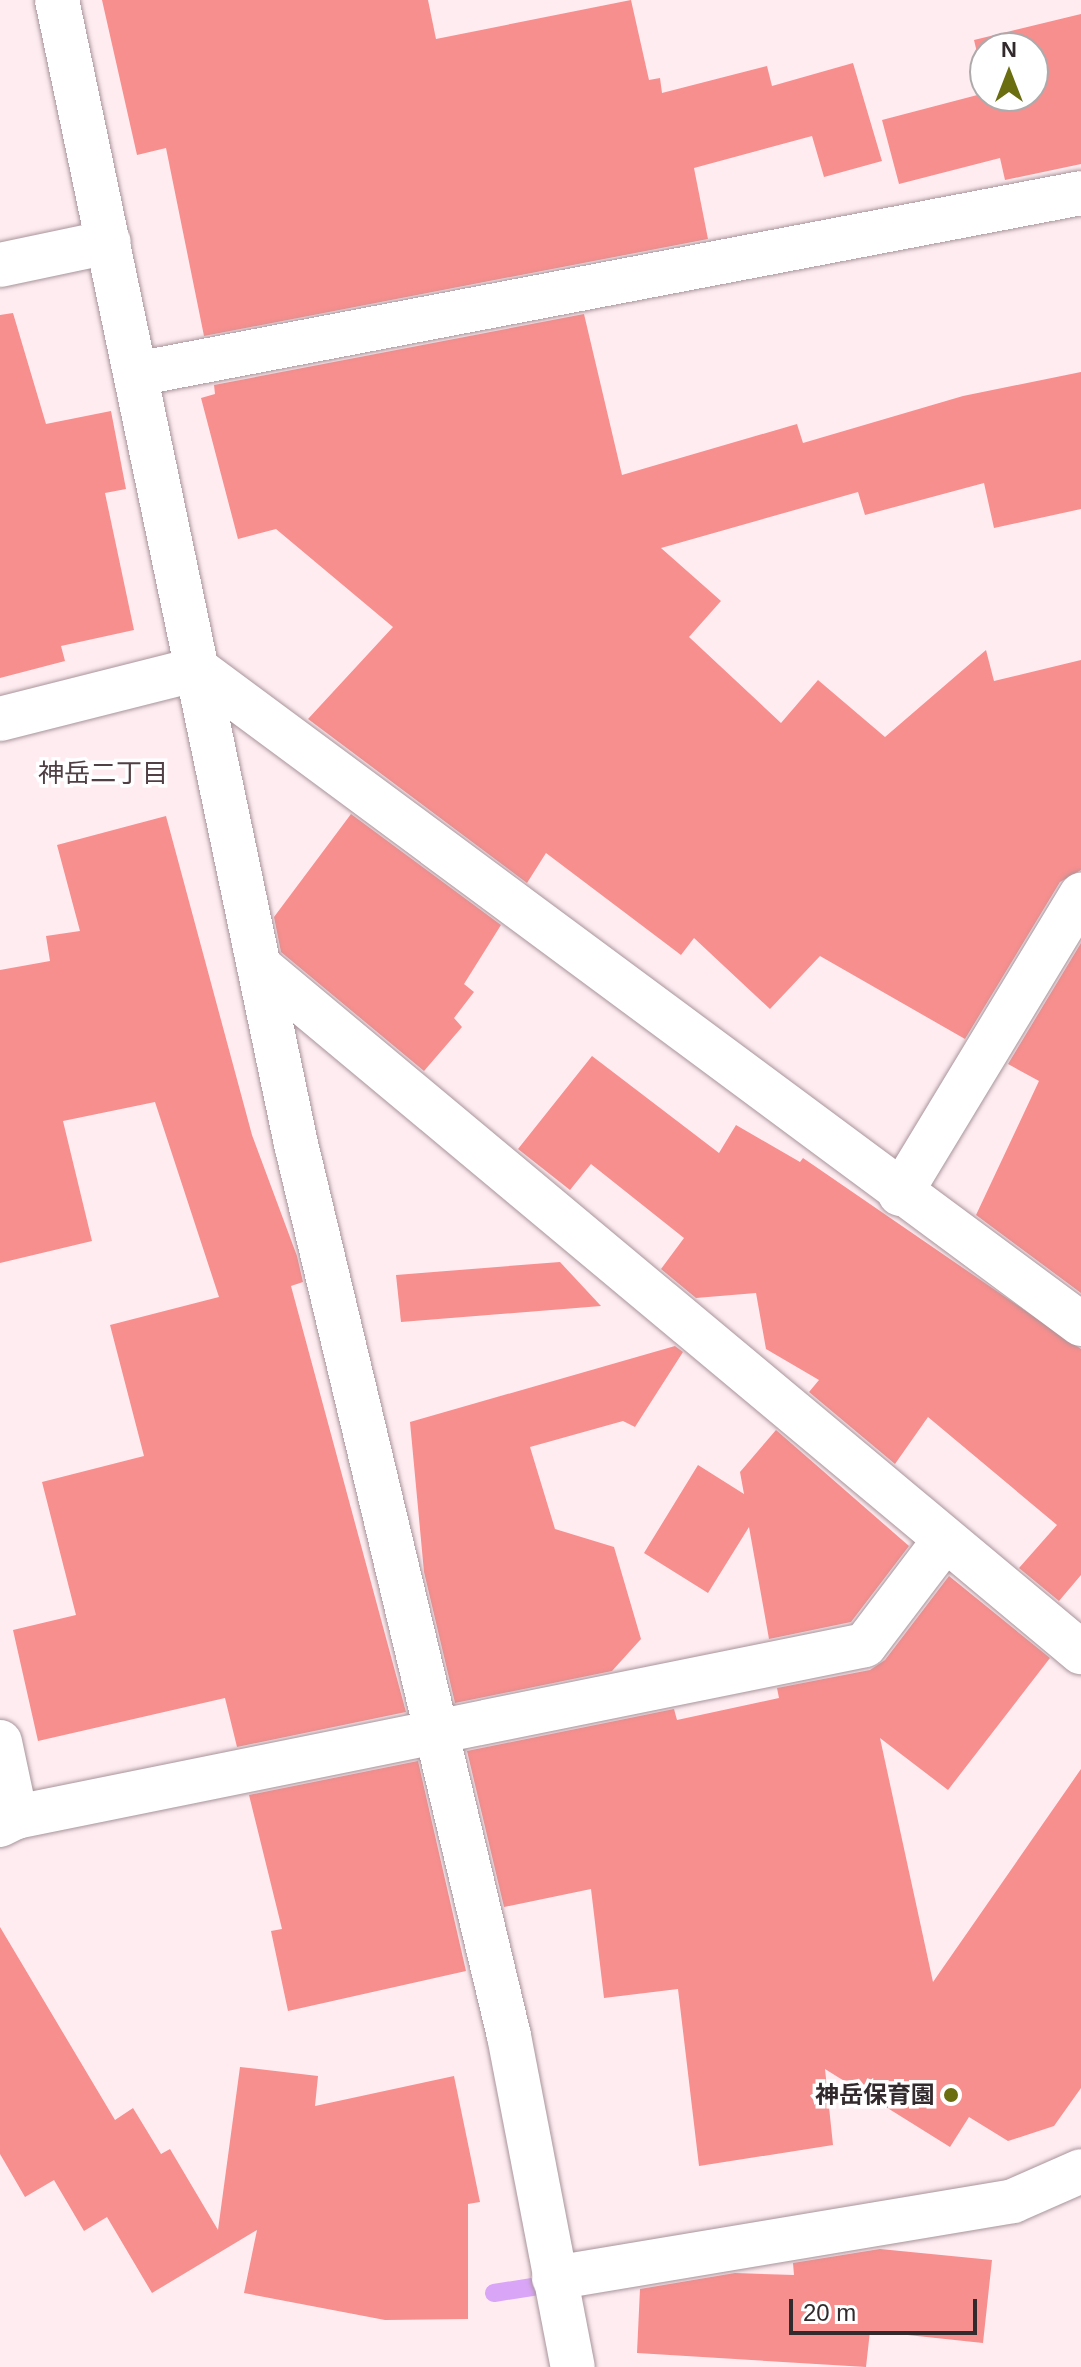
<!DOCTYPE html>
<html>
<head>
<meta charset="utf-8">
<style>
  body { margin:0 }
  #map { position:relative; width:1081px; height:2367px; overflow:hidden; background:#feecf1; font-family:Helvetica,"Noto Sans JP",sans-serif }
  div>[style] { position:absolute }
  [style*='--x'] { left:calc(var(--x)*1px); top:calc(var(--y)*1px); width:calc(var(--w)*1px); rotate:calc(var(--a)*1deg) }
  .stream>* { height:18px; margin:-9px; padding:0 9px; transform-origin:9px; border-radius:9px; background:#d9a5f7 }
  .building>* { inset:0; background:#f68f8e }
  .roads { filter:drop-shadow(0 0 2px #a8949a) drop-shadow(0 0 2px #a8949a) }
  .minor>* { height:44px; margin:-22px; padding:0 22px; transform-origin:22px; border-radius:22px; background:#fff }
  .dots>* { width:22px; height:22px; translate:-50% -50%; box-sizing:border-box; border:4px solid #fff; border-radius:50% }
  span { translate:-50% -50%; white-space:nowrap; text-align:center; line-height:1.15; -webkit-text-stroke:7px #fff; paint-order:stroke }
  .poi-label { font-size:24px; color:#322a2d; font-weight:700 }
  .right { translate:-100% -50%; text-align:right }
  .neighbourhood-label { font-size:26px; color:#503f44 }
  .north { position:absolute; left:969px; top:32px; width:80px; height:80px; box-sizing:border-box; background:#fff; border:2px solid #adaaab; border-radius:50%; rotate:0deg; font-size:22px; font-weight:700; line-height:32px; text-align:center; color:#322a2d }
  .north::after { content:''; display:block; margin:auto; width:28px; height:36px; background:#6a6d10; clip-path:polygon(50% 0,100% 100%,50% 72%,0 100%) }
  .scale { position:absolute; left:789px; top:2299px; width:188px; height:36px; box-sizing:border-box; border:4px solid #322a2d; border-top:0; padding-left:10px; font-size:24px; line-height:28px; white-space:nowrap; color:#322a2d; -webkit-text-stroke:6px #fff; paint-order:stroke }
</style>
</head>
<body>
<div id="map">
  <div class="stream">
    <div style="--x:494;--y:2293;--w:64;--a:-9"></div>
  </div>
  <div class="building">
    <div style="clip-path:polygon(102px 0,428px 0,436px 39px,631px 0,649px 80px,660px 78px,662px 93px,767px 66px,772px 86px,853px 63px,882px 161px,824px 177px,812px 136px,694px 168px,708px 239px,204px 336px,166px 148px,137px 155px)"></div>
    <div style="clip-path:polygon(1081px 14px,1081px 164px,1005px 180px,1000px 158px,899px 184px,882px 120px,985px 93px,1033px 96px,1033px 48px,985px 48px,985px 86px,974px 40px)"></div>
    <div style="clip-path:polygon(13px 313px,46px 424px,111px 411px,126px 489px,105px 493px,134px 630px,61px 646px,65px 661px,0 678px,0 315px)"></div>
    <div style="clip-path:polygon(584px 314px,622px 475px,797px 424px,803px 443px,963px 396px,1081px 372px,1081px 509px,994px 528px,984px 483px,865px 515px,858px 492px,661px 548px,721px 601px,689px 637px,781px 723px,818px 680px,885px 737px,986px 650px,994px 681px,1081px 660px,1081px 870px,1060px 882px,965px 1039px,820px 956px,770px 1009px,694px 938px,681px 955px,546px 853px,527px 883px,308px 719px,393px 627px,276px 529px,238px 539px,201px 398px,215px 394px,214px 385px)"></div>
    <div style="clip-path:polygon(351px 814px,501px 925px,464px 984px,474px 992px,454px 1018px,462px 1027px,424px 1071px,281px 952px,274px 917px)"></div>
    <div style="clip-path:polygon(166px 816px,252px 1135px,297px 1256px,303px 1282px,291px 1286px,406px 1712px,237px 1747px,225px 1698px,38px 1741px,13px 1630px,76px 1615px,42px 1482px,144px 1456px,110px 1325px,219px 1297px,155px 1102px,63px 1121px,92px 1241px,0 1263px,0 970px,50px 961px,46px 936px,80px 931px,57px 845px)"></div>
    <div style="clip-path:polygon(1081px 943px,1081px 1293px,976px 1215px,1039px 1081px,1008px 1064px)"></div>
    <div style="clip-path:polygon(592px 1056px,719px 1153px,736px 1125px,800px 1162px,803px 1158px,1081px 1349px,1081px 1575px,1059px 1601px,1019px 1568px,1057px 1525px,928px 1417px,895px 1464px,809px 1392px,819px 1380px,766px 1349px,756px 1293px,696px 1298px,661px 1269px,684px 1238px,591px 1164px,570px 1190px,518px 1149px)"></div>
    <div style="clip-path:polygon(560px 1262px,601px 1306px,401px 1322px,396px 1275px)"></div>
    <div style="clip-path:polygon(675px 1346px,683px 1352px,635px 1427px,623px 1421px,530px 1447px,555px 1529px,614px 1547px,641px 1639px,612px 1671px,455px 1703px,424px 1572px,410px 1422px)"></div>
    <div style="clip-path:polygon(776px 1430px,909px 1546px,851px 1622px,769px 1639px,749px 1527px,708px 1593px,644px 1553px,698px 1465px,744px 1494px,740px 1472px)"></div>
    <div style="clip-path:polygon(949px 1576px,1050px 1658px,948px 1790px,880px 1738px,933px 1982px,1081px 1769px,1081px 2088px,1054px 2126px,1008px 2141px,969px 2117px,950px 2147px,825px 2069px,833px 2145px,699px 2166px,678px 1989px,604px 1998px,591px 1889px,504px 1907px,467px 1751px,674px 1709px,677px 1720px,779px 1698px,777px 1688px,870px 1670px,885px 1660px)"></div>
    <div style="clip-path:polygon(418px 1761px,466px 1971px,288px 2011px,271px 1931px,282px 1929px,249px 1795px)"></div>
    <div style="clip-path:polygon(0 1927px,115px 2120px,133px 2108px,161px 2154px,170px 2149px,218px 2230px,240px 2067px,318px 2076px,315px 2106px,454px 2076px,480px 2202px,468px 2204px,468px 2319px,385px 2320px,244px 2293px,257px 2230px,152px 2293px,107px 2217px,84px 2231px,54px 2180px,25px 2197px,0 2154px)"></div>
    <div style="clip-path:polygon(880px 2249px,992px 2260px,983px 2343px,870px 2331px,866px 2367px,637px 2353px,640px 2289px,735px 2273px,794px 2275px,793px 2263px)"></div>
  </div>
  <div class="roads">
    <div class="minor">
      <div style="--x:57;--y:0;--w:1169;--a:78.2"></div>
      <div style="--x:296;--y:1144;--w:917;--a:76.57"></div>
      <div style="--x:509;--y:2036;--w:337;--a:79.1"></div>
      <div style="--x:0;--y:265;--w:111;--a:-11.9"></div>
      <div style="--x:136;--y:374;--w:962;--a:-10.84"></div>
      <div style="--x:0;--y:719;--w:203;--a:-14.2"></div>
      <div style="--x:197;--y:669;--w:1100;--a:36.54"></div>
      <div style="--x:259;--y:966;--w:1071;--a:39.85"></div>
      <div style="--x:900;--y:1194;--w:350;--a:-58.8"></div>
      <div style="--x:0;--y:1742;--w:77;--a:78"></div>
      <div style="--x:0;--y:1825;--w:18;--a:-27"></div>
      <div style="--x:16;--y:1817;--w:866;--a:-11.45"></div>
      <div style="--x:865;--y:1645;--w:131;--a:-52.8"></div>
      <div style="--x:554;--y:2278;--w:465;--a:-9.5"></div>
      <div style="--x:1013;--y:2201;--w:74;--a:-23.8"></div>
    </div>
  </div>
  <div class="dots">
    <div style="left:951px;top:2095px;background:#6a6d10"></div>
  </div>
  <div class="poi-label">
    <span class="right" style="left:935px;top:2095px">神岳保育園</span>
  </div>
  <div class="neighbourhood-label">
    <span style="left:103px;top:774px">神岳二丁目</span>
  </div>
  <div class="north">N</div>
  <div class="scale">20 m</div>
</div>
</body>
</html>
